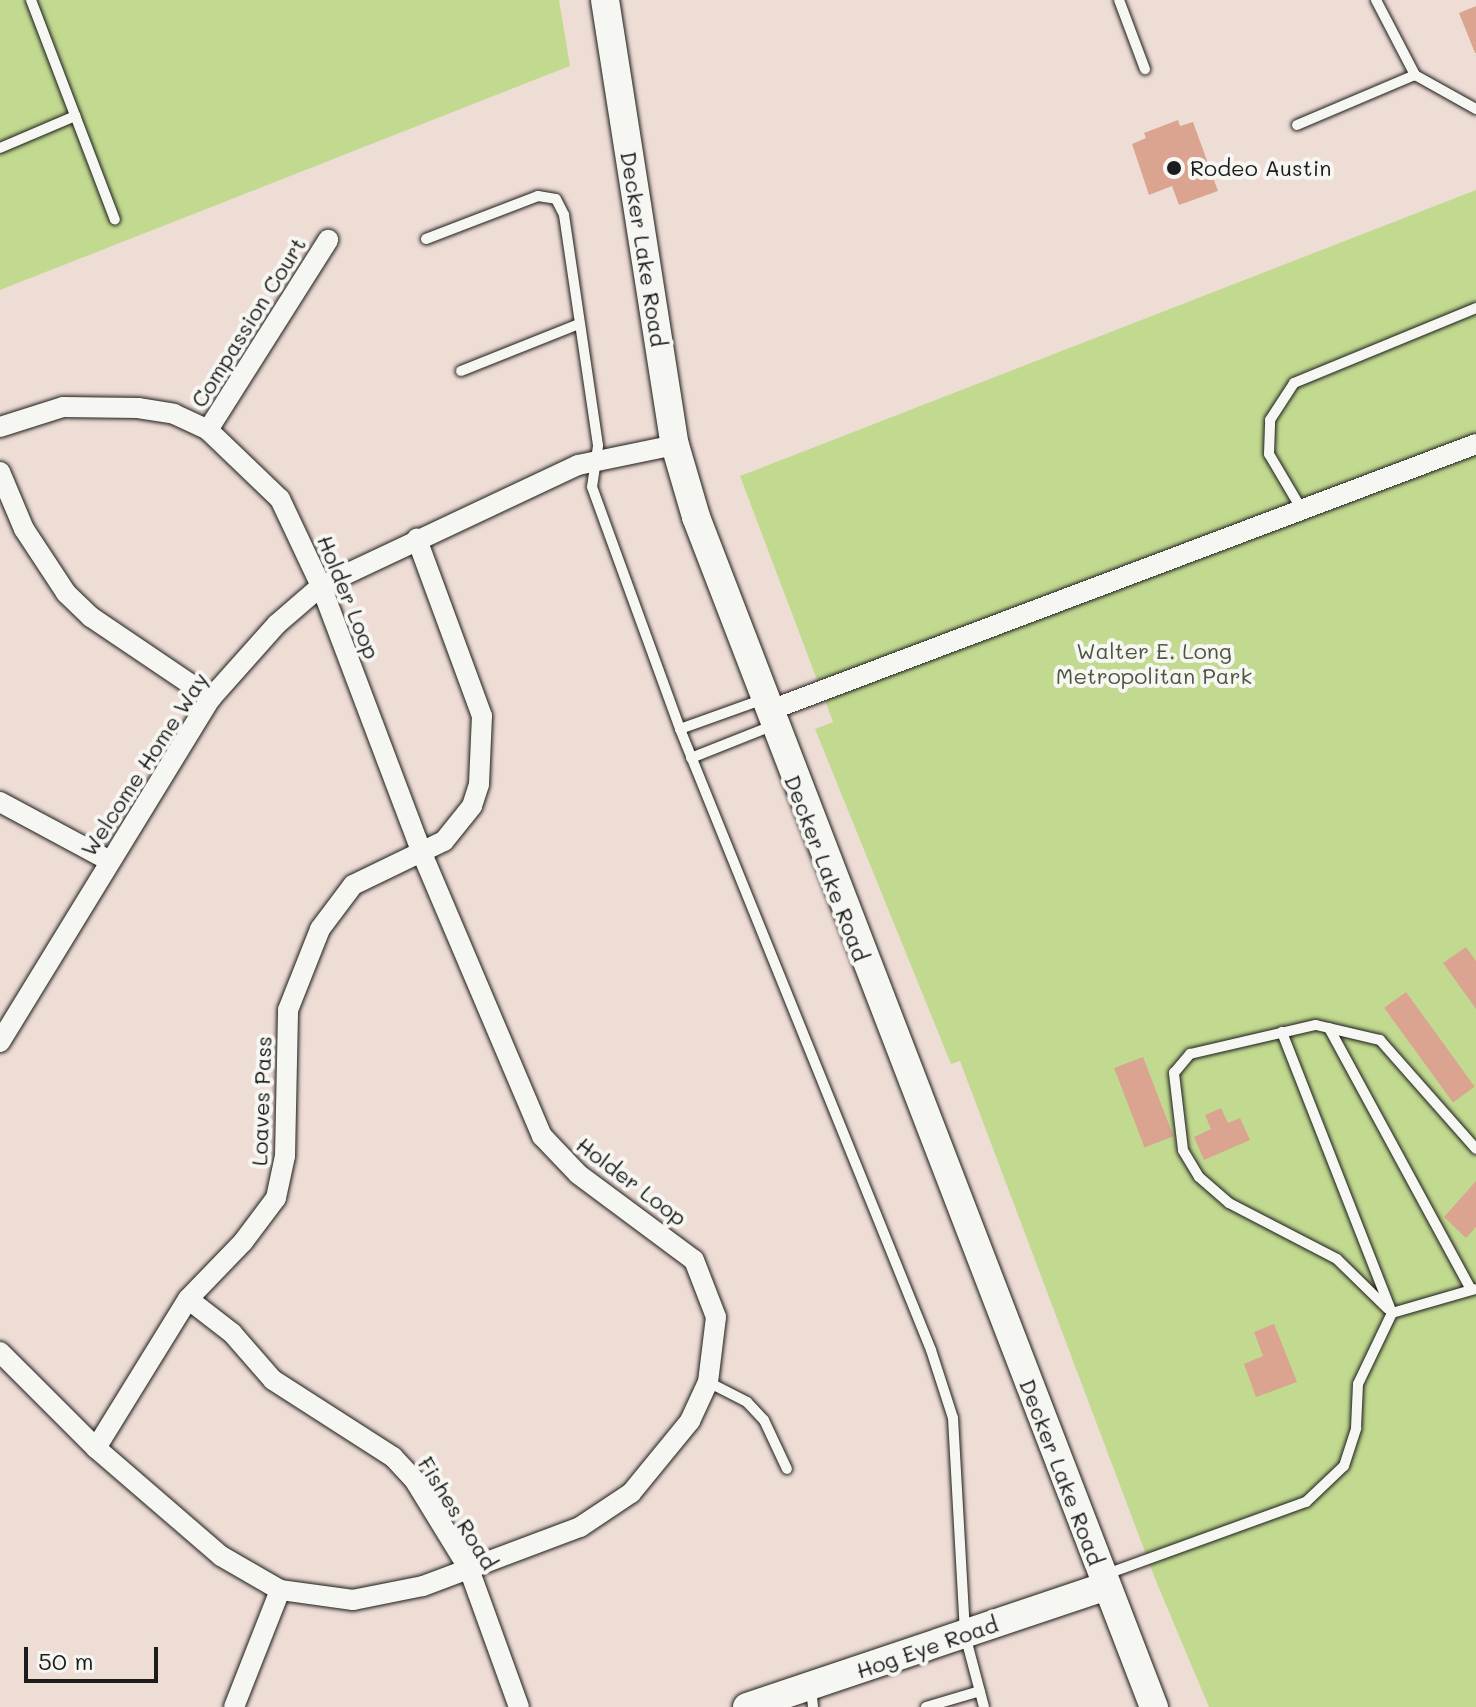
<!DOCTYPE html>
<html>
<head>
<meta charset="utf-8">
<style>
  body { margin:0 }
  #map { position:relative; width:1476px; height:1707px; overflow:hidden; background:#eeddd5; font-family:Mali,sans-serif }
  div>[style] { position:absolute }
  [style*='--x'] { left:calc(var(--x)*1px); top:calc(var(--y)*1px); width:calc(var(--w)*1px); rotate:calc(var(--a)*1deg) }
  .green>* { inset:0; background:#c2da90 }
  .building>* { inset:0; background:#daa491; transform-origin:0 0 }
  .roads { filter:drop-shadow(0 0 2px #1c1c1c) drop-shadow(0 0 2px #1c1c1c) }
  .lane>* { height:10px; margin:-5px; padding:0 5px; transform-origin:5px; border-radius:5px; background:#f6f6f2 }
  .street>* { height:20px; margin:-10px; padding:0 10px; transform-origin:10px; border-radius:10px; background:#f6f6f2 }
  .secondary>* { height:28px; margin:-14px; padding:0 14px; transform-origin:14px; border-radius:14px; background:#f6f6f2 }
  .dots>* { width:22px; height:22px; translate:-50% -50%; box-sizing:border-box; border:4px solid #f6f6f2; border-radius:50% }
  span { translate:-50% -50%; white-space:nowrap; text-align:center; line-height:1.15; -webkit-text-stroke:8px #f6f6f2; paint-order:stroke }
  .poi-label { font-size:22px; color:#1c1c1c }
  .left { translate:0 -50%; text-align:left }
  .street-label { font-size:22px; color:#1c1c1c }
  .park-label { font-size:22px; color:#4e553f }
  .scale { position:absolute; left:24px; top:1647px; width:134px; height:36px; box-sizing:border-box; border:4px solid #1c1c1c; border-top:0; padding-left:10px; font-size:24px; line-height:28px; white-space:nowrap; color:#1c1c1c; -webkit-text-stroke:6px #f6f6f2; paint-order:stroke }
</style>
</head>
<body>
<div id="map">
  <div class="green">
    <div style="clip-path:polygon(0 0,559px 0,570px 66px,0 290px)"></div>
    <div style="clip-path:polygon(1476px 190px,1476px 1707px,1209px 1707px,1156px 1581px,960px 1061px,951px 1064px,815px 729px,833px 722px,740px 476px)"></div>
  </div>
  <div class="building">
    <div style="clip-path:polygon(1476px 6px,1476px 53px,1475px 53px,1459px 13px)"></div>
    <div style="clip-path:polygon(1178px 120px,1180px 126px,1193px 122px,1218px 191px,1179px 205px,1172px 186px,1149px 195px,1132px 144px,1146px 138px,1144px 133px)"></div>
    <div style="clip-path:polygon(1466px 947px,1476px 961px,1476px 1009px,1443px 963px)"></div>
    <div style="left:1406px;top:992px;width:117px;height:27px;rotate:54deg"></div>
    <div style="left:1143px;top:1057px;width:85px;height:31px;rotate:69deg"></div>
    <div style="clip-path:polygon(1221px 1108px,1228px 1123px,1240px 1118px,1250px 1140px,1204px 1160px,1194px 1137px,1211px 1129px,1205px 1115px)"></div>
    <div style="clip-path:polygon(1476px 1181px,1476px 1227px,1466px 1238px,1444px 1217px)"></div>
    <div style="clip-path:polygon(1274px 1324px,1297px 1382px,1256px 1397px,1244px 1364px,1263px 1356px,1254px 1332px)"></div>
  </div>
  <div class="roads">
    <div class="lane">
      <div style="--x:31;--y:0;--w:235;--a:69.1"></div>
      <div style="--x:1119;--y:0;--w:74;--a:69.4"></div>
      <div style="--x:1376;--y:0;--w:85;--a:62.5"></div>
      <div style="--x:1415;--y:75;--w:70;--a:29.1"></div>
      <div style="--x:1297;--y:125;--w:128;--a:-23"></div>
      <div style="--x:0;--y:148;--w:82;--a:-23.1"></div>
      <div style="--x:426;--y:239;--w:120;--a:-21"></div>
      <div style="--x:538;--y:196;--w:18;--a:9"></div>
      <div style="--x:556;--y:199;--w:18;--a:63"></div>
      <div style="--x:564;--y:215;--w:233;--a:81.6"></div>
      <div style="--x:598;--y:446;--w:41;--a:98.3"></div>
      <div style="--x:592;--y:487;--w:258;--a:70"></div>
      <div style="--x:680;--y:729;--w:670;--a:67.99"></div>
      <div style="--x:931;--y:1350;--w:71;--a:72.1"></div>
      <div style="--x:953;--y:1418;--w:217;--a:86.8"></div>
      <div style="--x:965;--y:1635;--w:74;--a:75.2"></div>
      <div style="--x:461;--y:371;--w:127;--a:-21.7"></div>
      <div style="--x:1302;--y:510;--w:65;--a:-120.5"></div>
      <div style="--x:1269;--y:454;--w:34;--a:-88"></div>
      <div style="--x:1270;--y:420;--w:44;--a:-57"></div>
      <div style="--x:1294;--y:383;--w:197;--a:-22.4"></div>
      <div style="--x:680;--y:729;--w:89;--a:-19.7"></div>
      <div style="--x:691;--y:758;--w:87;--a:-21.6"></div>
      <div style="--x:1329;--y:1028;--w:298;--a:61.5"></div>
      <div style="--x:1388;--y:1309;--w:71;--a:-135.6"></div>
      <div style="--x:1337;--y:1259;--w:122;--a:-152.6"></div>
      <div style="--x:1229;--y:1203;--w:40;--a:-139"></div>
      <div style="--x:1199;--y:1177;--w:31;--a:-121"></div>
      <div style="--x:1183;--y:1150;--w:78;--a:-96.7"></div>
      <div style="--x:1174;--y:1073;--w:25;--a:-50"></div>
      <div style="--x:1190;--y:1054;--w:129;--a:-13"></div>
      <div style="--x:1316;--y:1025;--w:66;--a:13.2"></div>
      <div style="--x:1380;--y:1040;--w:145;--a:48.6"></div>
      <div style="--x:1392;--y:1313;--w:86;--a:-16.1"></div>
      <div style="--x:708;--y:1382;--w:44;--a:27.1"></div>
      <div style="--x:747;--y:1402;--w:25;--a:47"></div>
      <div style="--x:764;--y:1420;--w:54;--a:64.9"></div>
      <div style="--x:1104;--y:1575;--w:215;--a:-19.9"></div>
      <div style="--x:1306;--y:1502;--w:52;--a:-43.5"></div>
      <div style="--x:1344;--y:1466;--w:40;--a:-72"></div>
      <div style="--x:1356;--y:1428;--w:44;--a:-87.4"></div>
      <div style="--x:1358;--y:1384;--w:79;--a:-64.4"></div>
      <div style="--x:1392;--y:1313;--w:302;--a:-111.4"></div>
      <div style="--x:811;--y:1688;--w:19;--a:84"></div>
      <div style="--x:926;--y:1707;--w:56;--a:-16.5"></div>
    </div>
    <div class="street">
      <div style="--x:0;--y:427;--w:66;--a:-17.6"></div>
      <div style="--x:63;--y:407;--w:75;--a:0.8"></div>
      <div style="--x:138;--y:408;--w:36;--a:9"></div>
      <div style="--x:174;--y:414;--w:38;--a:25"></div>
      <div style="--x:208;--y:430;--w:100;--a:43.8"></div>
      <div style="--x:280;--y:499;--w:96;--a:64.8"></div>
      <div style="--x:321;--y:586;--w:283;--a:69.3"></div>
      <div style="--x:421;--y:851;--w:310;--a:67"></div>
      <div style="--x:542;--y:1136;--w:52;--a:46.5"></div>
      <div style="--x:578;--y:1174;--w:144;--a:36.6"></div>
      <div style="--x:694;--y:1260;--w:61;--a:68.9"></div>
      <div style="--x:716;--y:1317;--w:65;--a:97"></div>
      <div style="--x:708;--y:1382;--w:43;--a:114.8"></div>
      <div style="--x:690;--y:1421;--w:93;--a:129.3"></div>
      <div style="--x:631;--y:1493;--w:61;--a:146.3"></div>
      <div style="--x:580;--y:1527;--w:168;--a:159.4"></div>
      <div style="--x:423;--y:1586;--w:71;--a:168.7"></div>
      <div style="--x:353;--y:1600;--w:74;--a:-172.2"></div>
      <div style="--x:280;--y:1590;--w:68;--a:-150"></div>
      <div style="--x:221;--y:1556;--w:165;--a:-139.2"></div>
      <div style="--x:96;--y:1448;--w:136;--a:-135"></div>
      <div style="--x:208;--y:430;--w:225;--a:-57.7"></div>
      <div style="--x:0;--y:472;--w:62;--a:67.2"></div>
      <div style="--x:24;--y:529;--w:77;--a:56.7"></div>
      <div style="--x:66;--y:593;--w:35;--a:44"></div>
      <div style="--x:91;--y:617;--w:145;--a:34"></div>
      <div style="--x:768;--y:711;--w:757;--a:-20.66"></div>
      <div style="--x:0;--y:802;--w:125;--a:28.2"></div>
      <div style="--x:0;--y:1042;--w:404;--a:-58.5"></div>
      <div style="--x:211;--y:698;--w:99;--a:-48.3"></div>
      <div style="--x:277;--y:624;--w:58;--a:-40.8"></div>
      <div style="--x:321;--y:586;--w:284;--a:-25.2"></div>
      <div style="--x:578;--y:465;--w:99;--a:-11.7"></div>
      <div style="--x:188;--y:1299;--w:56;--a:37.7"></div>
      <div style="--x:232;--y:1333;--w:62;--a:48.9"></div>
      <div style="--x:273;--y:1380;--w:143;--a:32.7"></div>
      <div style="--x:393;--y:1457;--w:33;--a:47"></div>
      <div style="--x:415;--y:1481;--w:103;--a:58.5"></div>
      <div style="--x:469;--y:1569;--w:147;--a:70.1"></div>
      <div style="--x:96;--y:1448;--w:175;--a:-58.3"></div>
      <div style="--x:188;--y:1299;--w:79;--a:-46"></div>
      <div style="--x:243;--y:1242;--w:55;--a:-53.1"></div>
      <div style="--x:276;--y:1198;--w:43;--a:-77.9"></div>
      <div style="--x:285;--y:1156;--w:146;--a:-88.8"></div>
      <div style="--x:288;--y:1010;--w:87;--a:-68.4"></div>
      <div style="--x:320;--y:929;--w:55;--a:-53.1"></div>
      <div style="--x:353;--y:885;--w:101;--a:-25.8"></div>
      <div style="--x:444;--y:841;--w:45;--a:-51.3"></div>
      <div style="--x:472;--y:806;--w:23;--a:-72"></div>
      <div style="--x:479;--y:784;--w:68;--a:-87.5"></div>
      <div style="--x:482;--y:716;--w:189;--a:-110.2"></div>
      <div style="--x:234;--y:1707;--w:126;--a:-68.5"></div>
    </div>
    <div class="secondary">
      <div style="--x:605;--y:0;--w:450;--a:81.1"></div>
      <div style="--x:675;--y:445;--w:75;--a:73.7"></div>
      <div style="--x:696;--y:517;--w:1275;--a:68.95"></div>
      <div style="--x:747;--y:1707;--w:379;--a:-18.6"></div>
    </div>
  </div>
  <div class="dots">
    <div style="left:1174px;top:168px;background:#1c1c1c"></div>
  </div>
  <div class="poi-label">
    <span class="left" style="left:1190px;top:168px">Rodeo Austin</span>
  </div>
  <div class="street-label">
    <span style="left:644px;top:249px;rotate:81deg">Decker Lake Road</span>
    <span style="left:248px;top:322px;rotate:-58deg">Compassion Court</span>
    <span style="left:349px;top:597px;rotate:68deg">Holder Loop</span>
    <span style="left:144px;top:764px;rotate:-57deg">Welcome Home Way</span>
    <span style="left:827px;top:868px;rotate:69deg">Decker Lake Road</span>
    <span style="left:261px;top:1101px;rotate:-88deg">Loaves Pass</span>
    <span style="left:632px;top:1181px;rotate:37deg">Holder Loop</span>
    <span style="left:1062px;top:1472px;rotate:69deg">Decker Lake Road</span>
    <span style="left:458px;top:1513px;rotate:58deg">Fishes Road</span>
    <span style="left:927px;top:1647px;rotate:-19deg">Hog Eye Road</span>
  </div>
  <div class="park-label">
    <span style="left:1154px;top:663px">Walter E. Long<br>Metropolitan Park</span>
  </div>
  <div class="scale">50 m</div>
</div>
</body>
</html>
